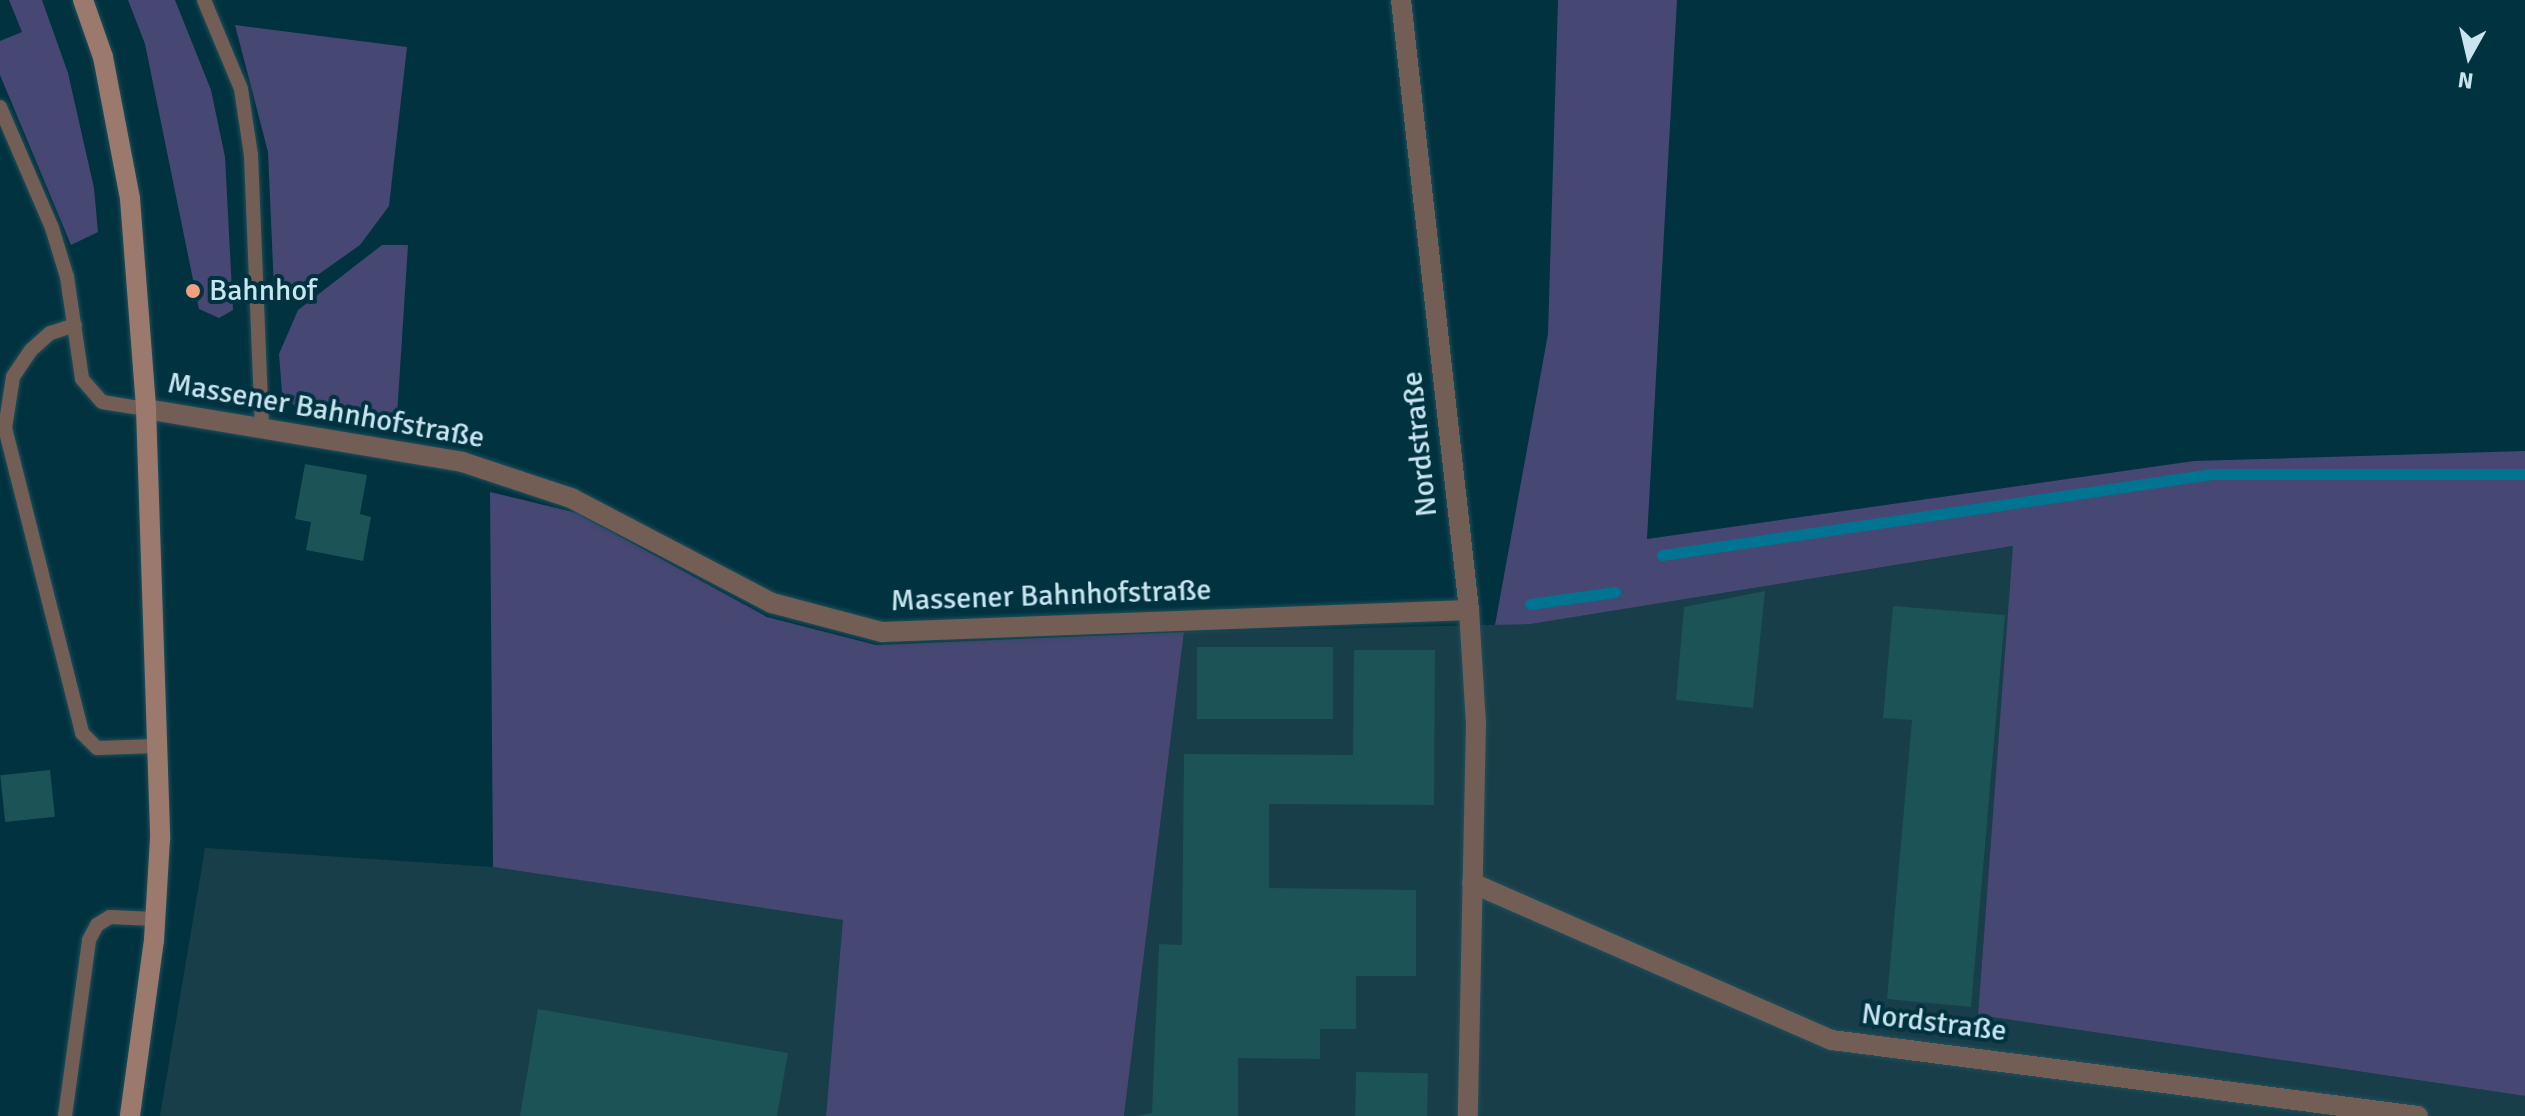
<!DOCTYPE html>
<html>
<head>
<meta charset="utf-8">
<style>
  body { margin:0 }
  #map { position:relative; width:2525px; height:1116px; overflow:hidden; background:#00323f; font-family:Signika,sans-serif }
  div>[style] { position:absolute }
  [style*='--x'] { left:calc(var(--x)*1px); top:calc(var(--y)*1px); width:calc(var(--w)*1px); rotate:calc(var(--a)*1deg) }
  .built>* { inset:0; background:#183e49 }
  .green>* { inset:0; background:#474773 }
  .stream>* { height:11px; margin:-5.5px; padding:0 5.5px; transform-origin:5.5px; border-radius:5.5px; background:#007490 }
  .building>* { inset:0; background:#1b5357; transform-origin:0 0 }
  .roads { filter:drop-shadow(0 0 2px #204f5b) drop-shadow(0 0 2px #204f5b) }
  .lane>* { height:14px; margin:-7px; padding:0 7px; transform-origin:7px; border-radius:7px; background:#735e56 }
  .street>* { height:20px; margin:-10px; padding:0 10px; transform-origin:10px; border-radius:10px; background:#735e56 }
  .secondary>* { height:20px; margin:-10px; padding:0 10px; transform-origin:10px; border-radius:10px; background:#9b7a6d }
  .dots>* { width:22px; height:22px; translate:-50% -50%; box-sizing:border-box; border:4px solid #00323f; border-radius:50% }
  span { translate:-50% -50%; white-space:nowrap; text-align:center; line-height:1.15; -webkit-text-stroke:8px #00323f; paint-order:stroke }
  .poi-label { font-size:30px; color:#c8e5f0 }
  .left { translate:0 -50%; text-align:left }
  .street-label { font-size:30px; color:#c8e5f0 }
  .north { position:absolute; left:2429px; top:16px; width:80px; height:80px; -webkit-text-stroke:6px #00323f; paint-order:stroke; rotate:188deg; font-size:22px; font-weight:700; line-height:32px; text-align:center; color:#c8e5f0 }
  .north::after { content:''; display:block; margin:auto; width:28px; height:36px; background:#c8e5f0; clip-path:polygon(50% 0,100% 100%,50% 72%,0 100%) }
</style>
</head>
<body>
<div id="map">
  <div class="built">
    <div style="clip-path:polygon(2014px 546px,1978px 1015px,2525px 1096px,2525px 1116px,1124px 1116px,1184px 632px,1531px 624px)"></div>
    <div style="clip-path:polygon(205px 848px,493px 867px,844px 920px,826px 1116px,160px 1116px)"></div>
  </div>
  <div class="green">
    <div style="clip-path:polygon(9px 0,42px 0,68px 73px,94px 188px,98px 232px,71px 245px,0 75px,0 41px,22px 32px)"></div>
    <div style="clip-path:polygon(128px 0,175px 0,211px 90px,225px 157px,233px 310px,219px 318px,199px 309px,145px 44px)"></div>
    <div style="clip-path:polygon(1558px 0,1677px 0,1647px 539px,2194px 461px,2525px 451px,2525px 1096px,1978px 1015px,2013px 546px,1531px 624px,1495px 625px,1548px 334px)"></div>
    <div style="clip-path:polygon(235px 25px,407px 47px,389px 206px,360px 245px,295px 291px,274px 289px,268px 152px)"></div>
    <div style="clip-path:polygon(382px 245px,408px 245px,396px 431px,325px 421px,298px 410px,282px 392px,279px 354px,298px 310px)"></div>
    <div style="clip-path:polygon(490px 492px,577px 513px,767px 617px,876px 645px,1184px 632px,1124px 1116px,826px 1116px,843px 920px,493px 867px)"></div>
  </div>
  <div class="stream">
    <div style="--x:1662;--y:555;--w:556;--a:-8.38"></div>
    <div style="--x:2212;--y:474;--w:313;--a:0"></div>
    <div style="--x:1530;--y:604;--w:86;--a:-8"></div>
  </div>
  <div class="building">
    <div style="clip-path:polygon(305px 464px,367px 475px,360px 514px,371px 517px,363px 561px,306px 550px,311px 522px,295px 519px)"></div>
    <div style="clip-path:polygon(1765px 591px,1753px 708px,1676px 700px,1684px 607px)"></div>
    <div style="clip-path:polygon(1893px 606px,2005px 615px,1971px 1007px,1887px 999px,1912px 720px,1883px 718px)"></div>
    <div style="left:1197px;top:647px;width:136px;height:72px"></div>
    <div style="clip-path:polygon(1354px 650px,1435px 650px,1434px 805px,1269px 804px,1269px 888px,1416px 890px,1416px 976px,1356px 976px,1356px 1029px,1320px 1029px,1320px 1059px,1238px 1058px,1238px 1116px,1135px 1116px,1152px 1113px,1159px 944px,1182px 945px,1184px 754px,1353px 755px)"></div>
    <div style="left:50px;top:770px;width:47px;height:50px;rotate:84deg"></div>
    <div style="clip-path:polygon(538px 1009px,788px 1053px,777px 1116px,520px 1116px)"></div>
    <div style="left:1356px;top:1072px;width:72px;height:44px;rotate:1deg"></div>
  </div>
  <div class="roads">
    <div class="lane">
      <div style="--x:204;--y:0;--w:96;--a:67.4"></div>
      <div style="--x:241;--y:89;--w:67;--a:81.4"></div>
      <div style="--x:251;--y:155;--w:270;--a:87.7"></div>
      <div style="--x:0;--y:107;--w:132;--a:66.7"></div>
      <div style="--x:52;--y:228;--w:51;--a:73"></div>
      <div style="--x:67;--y:277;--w:103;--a:81.6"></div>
      <div style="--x:82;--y:379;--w:30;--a:49"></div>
      <div style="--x:102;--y:402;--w:45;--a:9"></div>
      <div style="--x:75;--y:325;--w:26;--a:162"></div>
      <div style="--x:50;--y:333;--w:25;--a:138"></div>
      <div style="--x:31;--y:350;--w:32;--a:124"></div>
      <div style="--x:13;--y:377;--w:52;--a:98.9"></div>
      <div style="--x:5;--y:428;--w:315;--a:75.8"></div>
      <div style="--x:82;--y:733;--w:21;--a:45"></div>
      <div style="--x:97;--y:748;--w:61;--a:-1.9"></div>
      <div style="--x:65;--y:1116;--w:178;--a:-82.2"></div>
      <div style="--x:89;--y:940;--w:17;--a:-62"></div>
      <div style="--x:97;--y:925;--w:15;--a:-32"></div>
      <div style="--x:110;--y:917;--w:45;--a:2.5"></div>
    </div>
    <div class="street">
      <div style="--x:1401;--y:0;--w:614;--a:83.64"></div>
      <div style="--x:1469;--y:610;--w:113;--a:86.5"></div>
      <div style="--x:1476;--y:723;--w:393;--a:91.2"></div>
      <div style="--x:146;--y:409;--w:320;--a:9.5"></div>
      <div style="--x:462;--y:462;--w:115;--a:18.3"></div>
      <div style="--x:571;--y:498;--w:227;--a:27.6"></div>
      <div style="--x:772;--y:603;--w:114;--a:14.8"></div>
      <div style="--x:882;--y:632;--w:587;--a:-2.15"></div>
      <div style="--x:1472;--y:883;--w:393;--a:23.6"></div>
      <div style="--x:1832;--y:1040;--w:591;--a:7.39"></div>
    </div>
    <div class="secondary">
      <div style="--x:83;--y:0;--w:60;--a:70.7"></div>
      <div style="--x:103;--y:57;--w:145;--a:79.2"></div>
      <div style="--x:130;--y:199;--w:211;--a:85.6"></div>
      <div style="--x:146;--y:409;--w:430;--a:88.1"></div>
      <div style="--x:160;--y:839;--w:101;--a:93.4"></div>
      <div style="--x:154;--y:940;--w:178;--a:97.8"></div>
    </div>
  </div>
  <div class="dots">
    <div style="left:193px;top:291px;background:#f2a080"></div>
  </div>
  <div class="poi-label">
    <span class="left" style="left:209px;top:291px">Bahnhof</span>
  </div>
  <div class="street-label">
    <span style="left:326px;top:411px;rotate:10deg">Massener Bahnhofstraße</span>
    <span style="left:1420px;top:444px;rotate:-96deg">Nordstraße</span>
    <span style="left:1051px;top:596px;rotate:-2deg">Massener Bahnhofstraße</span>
    <span style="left:1934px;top:1023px;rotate:7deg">Nordstraße</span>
  </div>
  <div class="north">N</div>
</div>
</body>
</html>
